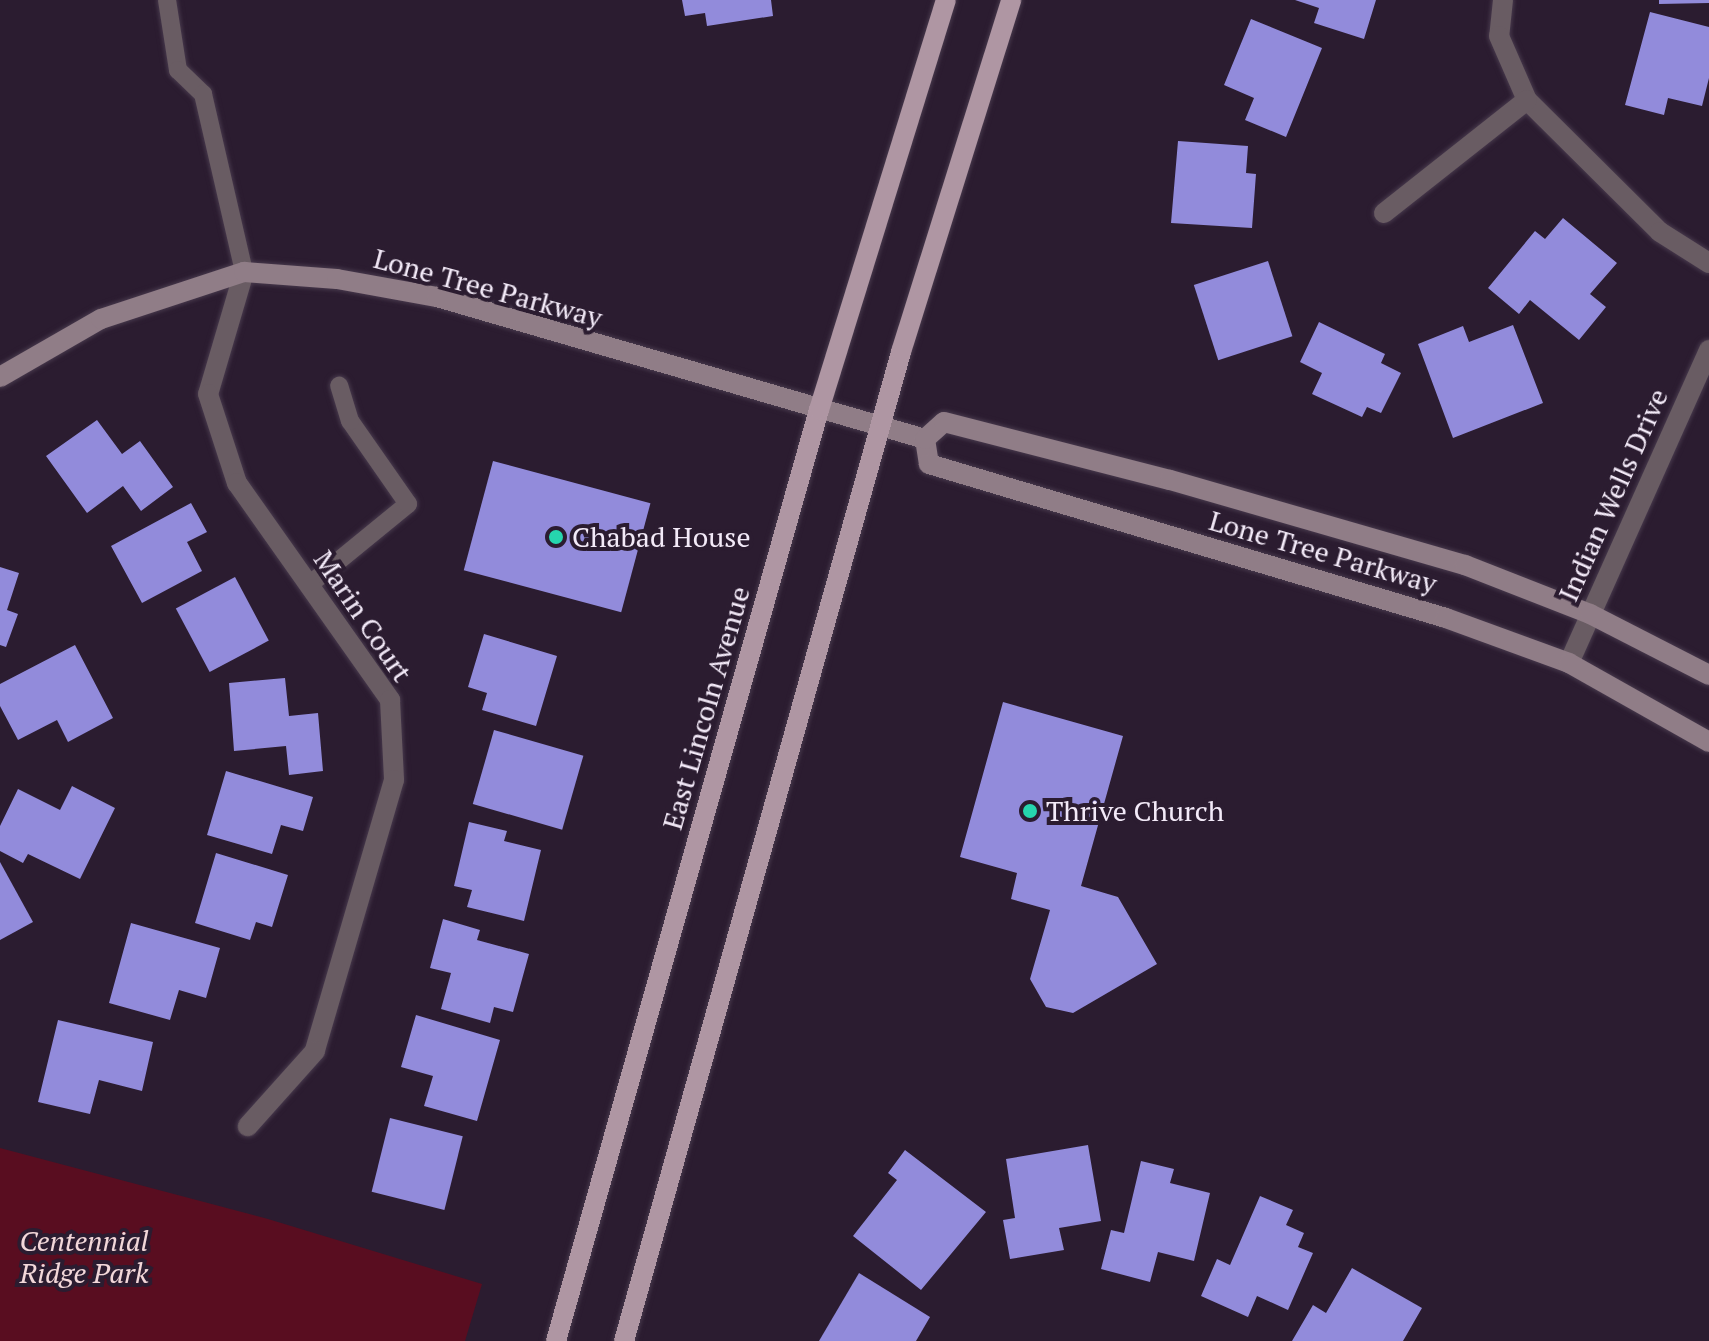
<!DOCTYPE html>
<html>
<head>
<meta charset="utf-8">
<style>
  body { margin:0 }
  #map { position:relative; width:1709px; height:1341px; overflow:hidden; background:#2b1c30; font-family:"PT Serif",serif }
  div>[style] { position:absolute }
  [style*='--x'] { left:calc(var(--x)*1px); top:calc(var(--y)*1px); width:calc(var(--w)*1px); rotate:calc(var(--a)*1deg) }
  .green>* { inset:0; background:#590d20 }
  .building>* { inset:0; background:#928bdb; transform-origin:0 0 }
  .roads { filter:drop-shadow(0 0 2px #47394c) drop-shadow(0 0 2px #47394c) }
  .lane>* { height:18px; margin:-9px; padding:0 9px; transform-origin:9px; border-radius:9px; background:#695c63 }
  .street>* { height:20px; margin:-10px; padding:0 10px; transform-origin:10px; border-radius:10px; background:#695c63 }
  .secondary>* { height:20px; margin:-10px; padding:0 10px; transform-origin:10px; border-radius:10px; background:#907d87 }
  .primary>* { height:20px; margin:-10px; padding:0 10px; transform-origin:10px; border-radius:10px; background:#af96a3 }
  .dots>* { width:22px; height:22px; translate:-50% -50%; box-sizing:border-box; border:4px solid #2b1c30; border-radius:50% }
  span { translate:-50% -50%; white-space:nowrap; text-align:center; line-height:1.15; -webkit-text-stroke:8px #2b1c30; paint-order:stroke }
  .street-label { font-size:28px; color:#f3eaf8 }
  .poi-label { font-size:28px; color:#f3eaf8 }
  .left { translate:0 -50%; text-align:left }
  .park-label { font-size:28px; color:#f2d7d9; font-style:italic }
</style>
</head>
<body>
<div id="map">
  <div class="green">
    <div style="clip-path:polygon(0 1148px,268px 1219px,482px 1284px,465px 1341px,0 1341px)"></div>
  </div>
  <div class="building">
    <div style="clip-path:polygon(682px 0,771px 0,773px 16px,707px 26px,705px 13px,685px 16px)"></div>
    <div style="clip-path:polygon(1295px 0,1376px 0,1364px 39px,1314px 23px,1319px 8px)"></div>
    <div style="clip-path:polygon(1659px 0,1709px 0,1709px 3px,1659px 4px)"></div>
    <div style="clip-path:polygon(1650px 12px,1709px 27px,1709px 78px,1702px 106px,1668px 98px,1664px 115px,1625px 105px)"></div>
    <div style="clip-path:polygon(1251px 19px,1322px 48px,1286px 137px,1245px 120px,1254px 98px,1224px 85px)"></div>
    <div style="clip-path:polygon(1178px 141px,1248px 146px,1246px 173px,1256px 174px,1252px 228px,1171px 223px)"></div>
    <div style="clip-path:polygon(1563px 218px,1617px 263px,1590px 294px,1606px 307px,1579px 340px,1530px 300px,1519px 314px,1488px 288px,1535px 231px,1545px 239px)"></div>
    <div style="left:1268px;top:261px;width:79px;height:78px;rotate:72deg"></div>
    <div style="clip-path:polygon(1319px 322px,1385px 354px,1381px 363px,1401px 373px,1381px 413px,1367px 407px,1362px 417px,1312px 394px,1322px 373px,1300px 362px)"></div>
    <div style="clip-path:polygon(1513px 325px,1543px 403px,1453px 438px,1418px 344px,1463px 326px,1469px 342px)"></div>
    <div style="clip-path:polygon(97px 420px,122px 454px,140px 441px,173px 487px,141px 511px,123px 486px,87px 513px,46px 456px)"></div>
    <div style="left:493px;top:461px;width:163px;height:113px;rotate:15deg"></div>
    <div style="clip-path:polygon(191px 503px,207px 532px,187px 542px,202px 571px,142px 603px,111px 546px)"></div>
    <div style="clip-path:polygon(0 567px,19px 573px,7px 610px,18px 614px,6px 647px,0 645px)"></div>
    <div style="left:235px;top:577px;width:72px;height:67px;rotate:62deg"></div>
    <div style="clip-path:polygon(484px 634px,557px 656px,536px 726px,482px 710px,487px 693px,468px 687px)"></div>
    <div style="clip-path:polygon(75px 645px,113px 718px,68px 742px,57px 720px,18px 740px,0 706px,0 684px)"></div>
    <div style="clip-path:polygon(285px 678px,289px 716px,318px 713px,323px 771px,289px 775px,286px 746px,234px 751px,229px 683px)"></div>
    <div style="clip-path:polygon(1003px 702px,1123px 736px,1081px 886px,1118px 897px,1157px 964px,1073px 1013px,1046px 1007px,1030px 979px,1050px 910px,1011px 899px,1017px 873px,960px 857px)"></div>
    <div style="left:494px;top:730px;width:93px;height:77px;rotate:16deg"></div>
    <div style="clip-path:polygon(226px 771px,313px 797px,303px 831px,281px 825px,272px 854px,207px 835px)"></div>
    <div style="clip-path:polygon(72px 786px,115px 808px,80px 879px,28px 854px,23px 863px,0 851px,0 826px,18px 789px,60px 810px)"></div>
    <div style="clip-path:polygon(469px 822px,507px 831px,504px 841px,541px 850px,524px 921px,467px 907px,472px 890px,454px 886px)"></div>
    <div style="clip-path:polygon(216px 853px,288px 875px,272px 927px,256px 922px,250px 940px,195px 923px)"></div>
    <div style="clip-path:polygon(0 862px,33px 922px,0 940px)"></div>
    <div style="clip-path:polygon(443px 919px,480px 930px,477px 940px,529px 954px,513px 1012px,494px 1007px,490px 1023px,441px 1009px,451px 973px,430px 968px)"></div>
    <div style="clip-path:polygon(131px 923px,220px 948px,206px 998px,179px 990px,170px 1020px,109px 1003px)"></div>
    <div style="clip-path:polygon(416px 1015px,500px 1040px,477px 1121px,424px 1106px,433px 1076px,401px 1067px)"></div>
    <div style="clip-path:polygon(58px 1020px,153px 1042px,142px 1091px,99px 1080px,90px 1114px,38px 1102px)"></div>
    <div style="left:390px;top:1118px;width:75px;height:76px;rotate:14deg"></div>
    <div style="clip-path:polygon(1088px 1145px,1101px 1221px,1059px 1228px,1064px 1250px,1010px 1259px,1003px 1220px,1015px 1218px,1006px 1159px)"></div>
    <div style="clip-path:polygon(905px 1150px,986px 1212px,921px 1290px,853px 1236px,897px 1180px,888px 1173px)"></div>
    <div style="clip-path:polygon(1141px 1161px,1174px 1169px,1170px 1183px,1210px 1193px,1194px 1261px,1158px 1252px,1150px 1282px,1101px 1269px,1111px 1230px,1124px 1233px)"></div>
    <div style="clip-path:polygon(1260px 1196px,1293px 1210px,1286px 1225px,1304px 1233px,1298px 1247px,1313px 1253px,1288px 1310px,1257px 1296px,1248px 1317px,1201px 1296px,1217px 1259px,1230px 1265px)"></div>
    <div style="clip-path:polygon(1352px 1268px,1422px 1308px,1403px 1341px,1292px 1341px,1313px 1305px,1326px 1313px)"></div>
    <div style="clip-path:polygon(859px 1273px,930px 1317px,916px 1341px,819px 1341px)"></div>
  </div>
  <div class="roads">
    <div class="lane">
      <div style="--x:167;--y:0;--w:71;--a:81.1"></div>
      <div style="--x:178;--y:70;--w:35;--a:44"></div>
      <div style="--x:203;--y:94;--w:183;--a:77"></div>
      <div style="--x:309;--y:585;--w:128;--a:-39.3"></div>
      <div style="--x:408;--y:504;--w:101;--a:-124.9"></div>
      <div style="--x:350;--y:421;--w:37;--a:-107"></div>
    </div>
    <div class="street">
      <div style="--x:1503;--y:0;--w:36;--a:96"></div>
      <div style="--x:1499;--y:36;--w:70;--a:66.4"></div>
      <div style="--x:1527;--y:100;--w:187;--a:44.8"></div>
      <div style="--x:1660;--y:232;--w:58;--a:32.3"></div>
      <div style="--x:1384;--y:213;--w:182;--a:-38.3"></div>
      <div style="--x:244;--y:272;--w:127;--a:106.4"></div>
      <div style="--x:208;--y:394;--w:94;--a:72"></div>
      <div style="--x:237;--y:483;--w:266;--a:54.8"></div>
      <div style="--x:390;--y:700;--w:80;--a:87.1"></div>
      <div style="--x:394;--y:780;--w:282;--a:106.3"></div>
      <div style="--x:315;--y:1051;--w:101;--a:131.8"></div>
      <div style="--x:1569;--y:663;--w:343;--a:-65.9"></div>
    </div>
    <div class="secondary">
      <div style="--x:0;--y:377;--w:116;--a:-29.9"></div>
      <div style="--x:101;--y:319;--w:151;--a:-18.2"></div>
      <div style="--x:244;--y:272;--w:93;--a:4.3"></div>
      <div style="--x:337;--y:279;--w:102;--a:10.2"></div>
      <div style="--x:437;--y:297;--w:508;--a:16.22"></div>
      <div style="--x:925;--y:439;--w:25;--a:81"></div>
      <div style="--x:929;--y:464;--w:539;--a:16.59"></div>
      <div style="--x:1446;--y:618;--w:131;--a:20.1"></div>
      <div style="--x:1569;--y:663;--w:161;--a:29.4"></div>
      <div style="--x:925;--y:439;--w:25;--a:-42"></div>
      <div style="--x:944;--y:422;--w:233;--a:14.4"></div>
      <div style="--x:1170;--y:480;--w:307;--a:16.1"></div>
      <div style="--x:1465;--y:565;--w:134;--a:21.4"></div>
      <div style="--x:1590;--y:614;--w:134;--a:27.1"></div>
    </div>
    <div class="primary">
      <div style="--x:556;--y:1341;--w:967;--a:-74.23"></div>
      <div style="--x:819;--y:410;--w:429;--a:-72.8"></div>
      <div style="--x:624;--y:1341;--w:1027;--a:-74.35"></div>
      <div style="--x:901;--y:352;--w:369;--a:-72.6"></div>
    </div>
  </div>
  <div class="dots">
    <div style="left:556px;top:537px;background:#26d5ae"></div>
    <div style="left:1030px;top:811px;background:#26d5ae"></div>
  </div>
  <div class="street-label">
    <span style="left:488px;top:288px;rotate:15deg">Lone Tree Parkway</span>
    <span style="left:1613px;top:495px;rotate:-66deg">Indian Wells Drive</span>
    <span style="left:1323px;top:552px;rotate:16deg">Lone Tree Parkway</span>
    <span style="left:363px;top:616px;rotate:56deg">Marin Court</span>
    <span style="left:706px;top:708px;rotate:-74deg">East Lincoln Avenue</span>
  </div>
  <div class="poi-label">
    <span class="left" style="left:572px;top:537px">Chabad House</span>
    <span class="left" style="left:1046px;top:811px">Thrive Church</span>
  </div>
  <div class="park-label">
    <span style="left:84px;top:1257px">Centennial<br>Ridge Park</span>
  </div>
</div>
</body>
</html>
